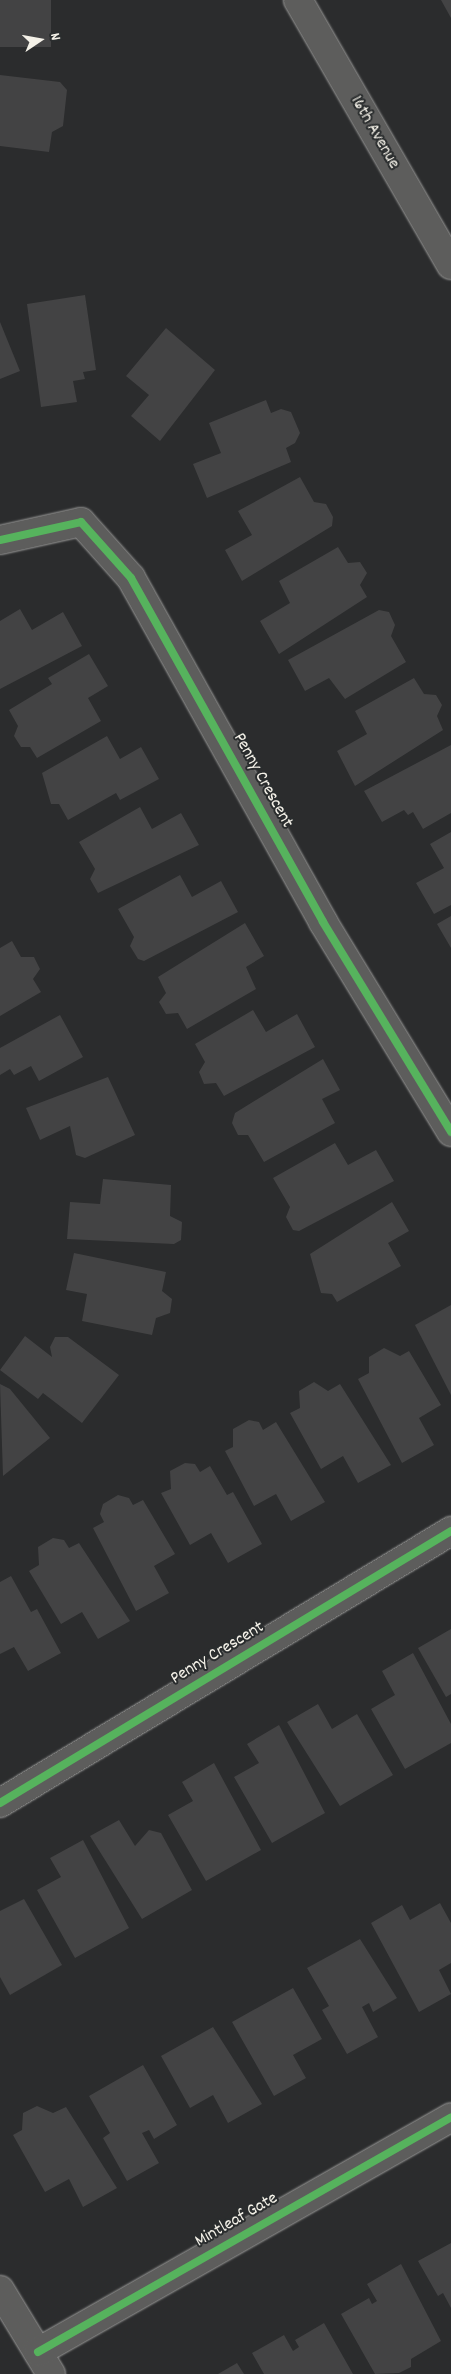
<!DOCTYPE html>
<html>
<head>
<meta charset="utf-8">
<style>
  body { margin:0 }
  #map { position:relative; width:451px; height:2374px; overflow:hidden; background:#2b2c2d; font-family:Dekko,sans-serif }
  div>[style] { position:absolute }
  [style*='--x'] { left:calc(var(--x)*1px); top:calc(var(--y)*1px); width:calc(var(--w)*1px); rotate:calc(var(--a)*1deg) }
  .building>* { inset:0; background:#434344; transform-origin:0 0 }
  .roads { filter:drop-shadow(0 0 1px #979796) drop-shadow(0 0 1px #979796) }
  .street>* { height:28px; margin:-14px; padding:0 14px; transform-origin:14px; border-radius:14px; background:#5d5d5c }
  .secondary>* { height:28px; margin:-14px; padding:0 14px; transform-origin:14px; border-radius:14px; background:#5d5d5c }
  .cycleway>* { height:8px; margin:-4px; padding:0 4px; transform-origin:4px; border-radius:4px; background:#56b35d }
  span { translate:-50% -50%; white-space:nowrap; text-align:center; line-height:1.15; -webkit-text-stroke:4px #2a2d2e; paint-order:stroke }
  .street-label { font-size:18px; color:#f4f1e8 }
  .north { position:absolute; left:15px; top:15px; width:50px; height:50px; -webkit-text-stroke:4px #2a2d2e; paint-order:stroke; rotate:78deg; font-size:14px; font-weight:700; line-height:20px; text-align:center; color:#f4f1e8 }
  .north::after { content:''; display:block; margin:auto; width:18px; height:22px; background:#f4f1e8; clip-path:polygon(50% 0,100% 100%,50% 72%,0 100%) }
</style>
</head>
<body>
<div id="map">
  <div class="building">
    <div style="left:0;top:0;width:51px;height:47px"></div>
    <div style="clip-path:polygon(441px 0,451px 0,451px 18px)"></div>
    <div style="clip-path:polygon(0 75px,60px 82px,67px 90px,63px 126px,52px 132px,49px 152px,0 146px)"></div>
    <div style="clip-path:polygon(85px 295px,96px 370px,83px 372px,85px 379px,73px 381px,77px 402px,41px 407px,27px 304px)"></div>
    <div style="clip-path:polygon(0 322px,20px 371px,0 379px)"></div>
    <div style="clip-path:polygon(166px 328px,215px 370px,160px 441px,131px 416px,149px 395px,126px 376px)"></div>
    <div style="clip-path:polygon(266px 400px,271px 413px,281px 409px,291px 412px,300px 433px,295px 443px,286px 448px,291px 462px,207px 498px,193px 464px,221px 453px,209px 423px)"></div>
    <div style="clip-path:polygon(300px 477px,314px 502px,326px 504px,333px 517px,332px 526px,242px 581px,225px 550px,252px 535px,238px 511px)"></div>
    <div style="clip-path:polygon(338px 547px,348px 563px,360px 562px,367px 573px,360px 585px,367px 597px,279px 654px,260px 621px,290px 603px,279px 581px)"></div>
    <div style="clip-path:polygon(20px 609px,32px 630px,63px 612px,82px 646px,0 689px,0 621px)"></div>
    <div style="clip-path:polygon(379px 610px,389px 612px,395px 625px,391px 636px,406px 662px,345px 699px,329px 678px,305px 691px,288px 660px)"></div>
    <div style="clip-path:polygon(89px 654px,108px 686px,88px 698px,101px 721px,37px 758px,30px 747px,21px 747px,14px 736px,18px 726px,9px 710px,52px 684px,48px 678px)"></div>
    <div style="clip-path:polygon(414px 678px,424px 694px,436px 695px,442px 705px,437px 716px,443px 730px,355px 786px,337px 751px,367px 734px,355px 711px)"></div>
    <div style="clip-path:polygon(107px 736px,120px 759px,141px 747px,159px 779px,120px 800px,116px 793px,68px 820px,59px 804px,51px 804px,42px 773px)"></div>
    <div style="clip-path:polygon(451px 745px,451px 813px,423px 829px,413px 812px,408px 815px,404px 810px,382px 822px,364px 791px)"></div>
    <div style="clip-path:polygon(140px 807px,152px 829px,181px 813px,199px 845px,98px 893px,90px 879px,95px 869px,79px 842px)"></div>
    <div style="clip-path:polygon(451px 832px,451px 905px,434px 914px,416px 883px,444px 868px,430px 844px)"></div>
    <div style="clip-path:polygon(180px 875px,192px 897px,221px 881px,238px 912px,144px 961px,138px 959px,130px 946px,134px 937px,118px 909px)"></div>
    <div style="clip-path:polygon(451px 916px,451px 948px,437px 924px)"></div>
    <div style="clip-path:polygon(245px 923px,264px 956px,246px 967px,256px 989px,187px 1029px,178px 1013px,166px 1014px,159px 1002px,166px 993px,158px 977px)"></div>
    <div style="clip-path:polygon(12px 941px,21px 957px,34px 957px,40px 969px,33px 979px,41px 992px,0 1016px,0 948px)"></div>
    <div style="clip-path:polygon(253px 1010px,266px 1032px,297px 1014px,315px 1047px,224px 1096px,216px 1083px,204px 1084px,199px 1072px,205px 1062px,195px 1044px)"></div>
    <div style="clip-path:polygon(60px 1015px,83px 1057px,39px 1081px,31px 1066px,14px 1075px,10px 1069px,0 1075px,0 1048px)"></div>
    <div style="clip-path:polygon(323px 1059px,340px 1090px,322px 1099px,335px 1123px,264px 1162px,248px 1135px,238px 1135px,232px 1123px,235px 1113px)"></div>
    <div style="clip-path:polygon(108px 1077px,135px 1135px,85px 1158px,76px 1155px,70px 1126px,40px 1140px,26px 1108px)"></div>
    <div style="clip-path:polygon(335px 1143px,348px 1165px,376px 1150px,394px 1181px,299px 1231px,293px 1230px,286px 1217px,290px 1207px,273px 1178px)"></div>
    <div style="clip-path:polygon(103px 1179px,171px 1185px,170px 1216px,182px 1222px,181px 1240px,174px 1244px,67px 1239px,70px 1202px,100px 1204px)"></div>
    <div style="clip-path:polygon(392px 1202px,409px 1231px,388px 1243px,401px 1266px,337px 1302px,332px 1294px,321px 1293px,310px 1254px)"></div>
    <div style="clip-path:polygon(74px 1253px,166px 1272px,162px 1291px,172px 1299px,170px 1313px,156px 1318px,152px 1335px,82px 1321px,87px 1294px,66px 1290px)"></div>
    <div style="clip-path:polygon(451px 1305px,451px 1395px,415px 1325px)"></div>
    <div style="clip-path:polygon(25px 1336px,52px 1357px,50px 1347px,55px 1337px,68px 1337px,119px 1375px,82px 1423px,43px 1393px,38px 1399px,0 1370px)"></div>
    <div style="clip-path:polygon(384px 1348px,400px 1356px,409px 1351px,441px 1405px,419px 1418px,434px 1445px,402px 1463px,358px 1379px,369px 1373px,369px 1357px)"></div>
    <div style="clip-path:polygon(314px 1382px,328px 1391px,340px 1384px,391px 1465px,358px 1483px,343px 1456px,321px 1469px,290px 1413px,300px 1408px,299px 1391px)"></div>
    <div style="clip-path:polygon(0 1384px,10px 1389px,50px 1438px,3px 1476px)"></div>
    <div style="clip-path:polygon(249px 1420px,259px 1422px,263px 1430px,276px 1422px,325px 1502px,291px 1521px,276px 1494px,254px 1506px,225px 1451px,233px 1447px,233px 1429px)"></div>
    <div style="clip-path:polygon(185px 1463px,195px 1464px,200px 1472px,210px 1466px,227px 1495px,233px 1492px,262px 1544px,228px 1563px,211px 1533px,190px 1545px,161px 1493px,171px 1489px,170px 1471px)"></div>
    <div style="clip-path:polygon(118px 1495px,129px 1498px,133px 1505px,143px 1500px,175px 1554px,154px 1566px,169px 1593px,136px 1611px,93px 1528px,104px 1522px,100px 1514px,103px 1504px)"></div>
    <div style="clip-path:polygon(53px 1538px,64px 1540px,69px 1548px,79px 1543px,130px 1621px,98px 1639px,82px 1612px,61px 1624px,29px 1571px,39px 1565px,38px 1547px)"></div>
    <div style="clip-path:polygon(11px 1576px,31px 1612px,37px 1609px,61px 1653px,28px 1671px,14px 1647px,0 1654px,0 1582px)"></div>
    <div style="clip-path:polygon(451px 1629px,451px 1694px,446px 1697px,418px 1648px)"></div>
    <div style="clip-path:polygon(413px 1653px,451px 1724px,451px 1743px,405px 1769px,371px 1709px,395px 1695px,382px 1671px)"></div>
    <div style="clip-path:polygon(318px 1704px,332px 1729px,357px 1714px,393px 1775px,340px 1806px,287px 1722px)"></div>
    <div style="clip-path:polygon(279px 1725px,325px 1813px,272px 1843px,234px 1777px,259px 1763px,247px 1744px)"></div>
    <div style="clip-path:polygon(214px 1763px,261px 1850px,206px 1881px,168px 1815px,193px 1801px,182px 1782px)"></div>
    <div style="clip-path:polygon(119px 1820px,135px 1846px,149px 1830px,161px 1833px,192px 1890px,142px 1919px,90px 1836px)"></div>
    <div style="clip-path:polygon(83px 1840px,129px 1928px,75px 1958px,37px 1890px,61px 1877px,50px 1858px)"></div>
    <div style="clip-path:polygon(24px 1899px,62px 1965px,10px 1995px,0 1977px,0 1911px)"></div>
    <div style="clip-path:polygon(440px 1903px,451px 1923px,451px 1963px,439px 1970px,451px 1994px,419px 2012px,371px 1923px,402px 1905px,410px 1920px)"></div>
    <div style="clip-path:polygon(360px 1939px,397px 1998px,373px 2012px,369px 2003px,362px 2007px,378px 2037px,347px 2054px,322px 2010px,329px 2006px,307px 1968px)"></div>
    <div style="clip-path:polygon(293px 1988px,322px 2039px,293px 2055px,306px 2078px,274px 2096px,232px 2022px)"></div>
    <div style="clip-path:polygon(213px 2027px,262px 2104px,228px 2123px,213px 2095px,190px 2108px,161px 2056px)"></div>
    <div style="clip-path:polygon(143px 2065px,177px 2125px,154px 2139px,149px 2130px,142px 2133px,159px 2163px,127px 2181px,103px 2138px,110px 2133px,89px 2096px)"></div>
    <div style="clip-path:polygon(37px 2106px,53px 2113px,66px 2107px,117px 2188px,83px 2207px,69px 2179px,45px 2192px,13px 2135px,22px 2130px,23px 2113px)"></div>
    <div style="clip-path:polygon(451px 2243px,451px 2308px,443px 2293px,438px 2296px,418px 2261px)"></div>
    <div style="clip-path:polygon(401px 2264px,441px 2341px,411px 2359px,411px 2367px,399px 2373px,375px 2374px,341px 2314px,369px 2298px,372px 2304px,377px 2301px,367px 2284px)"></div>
    <div style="clip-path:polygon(324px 2323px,353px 2374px,264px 2374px,252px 2353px,284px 2335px,293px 2351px,299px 2347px,295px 2340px)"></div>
    <div style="clip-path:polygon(237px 2363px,244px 2374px,218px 2374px)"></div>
  </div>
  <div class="roads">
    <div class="street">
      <div style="--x:0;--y:540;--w:83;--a:-12.5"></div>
      <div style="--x:81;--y:522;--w:75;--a:48.2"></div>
      <div style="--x:131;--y:578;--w:394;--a:60.8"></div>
      <div style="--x:323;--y:922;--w:246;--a:58.6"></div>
      <div style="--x:0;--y:1803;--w:527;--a:-31.09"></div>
    </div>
    <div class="secondary">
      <div style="--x:298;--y:0;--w:306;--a:60"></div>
      <div style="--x:0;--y:2290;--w:98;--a:58.7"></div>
      <div style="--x:38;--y:2352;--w:475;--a:-29.6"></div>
    </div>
  </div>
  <div class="cycleway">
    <div style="--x:0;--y:540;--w:83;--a:-12.5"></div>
    <div style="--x:81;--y:522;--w:75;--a:48.2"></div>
    <div style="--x:131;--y:578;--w:394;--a:60.8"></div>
    <div style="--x:323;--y:922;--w:246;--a:58.6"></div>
    <div style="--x:0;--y:1803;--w:527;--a:-31.09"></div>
    <div style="--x:38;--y:2352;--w:475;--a:-29.6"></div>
  </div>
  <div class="street-label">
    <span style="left:374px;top:133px;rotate:60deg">16th Avenue</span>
    <span style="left:262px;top:781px;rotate:61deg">Penny Crescent</span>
    <span style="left:218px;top:1654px;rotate:-31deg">Penny Crescent</span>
    <span style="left:237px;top:2221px;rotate:-30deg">Mintleaf Gate</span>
  </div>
  <div class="north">N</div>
</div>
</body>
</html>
